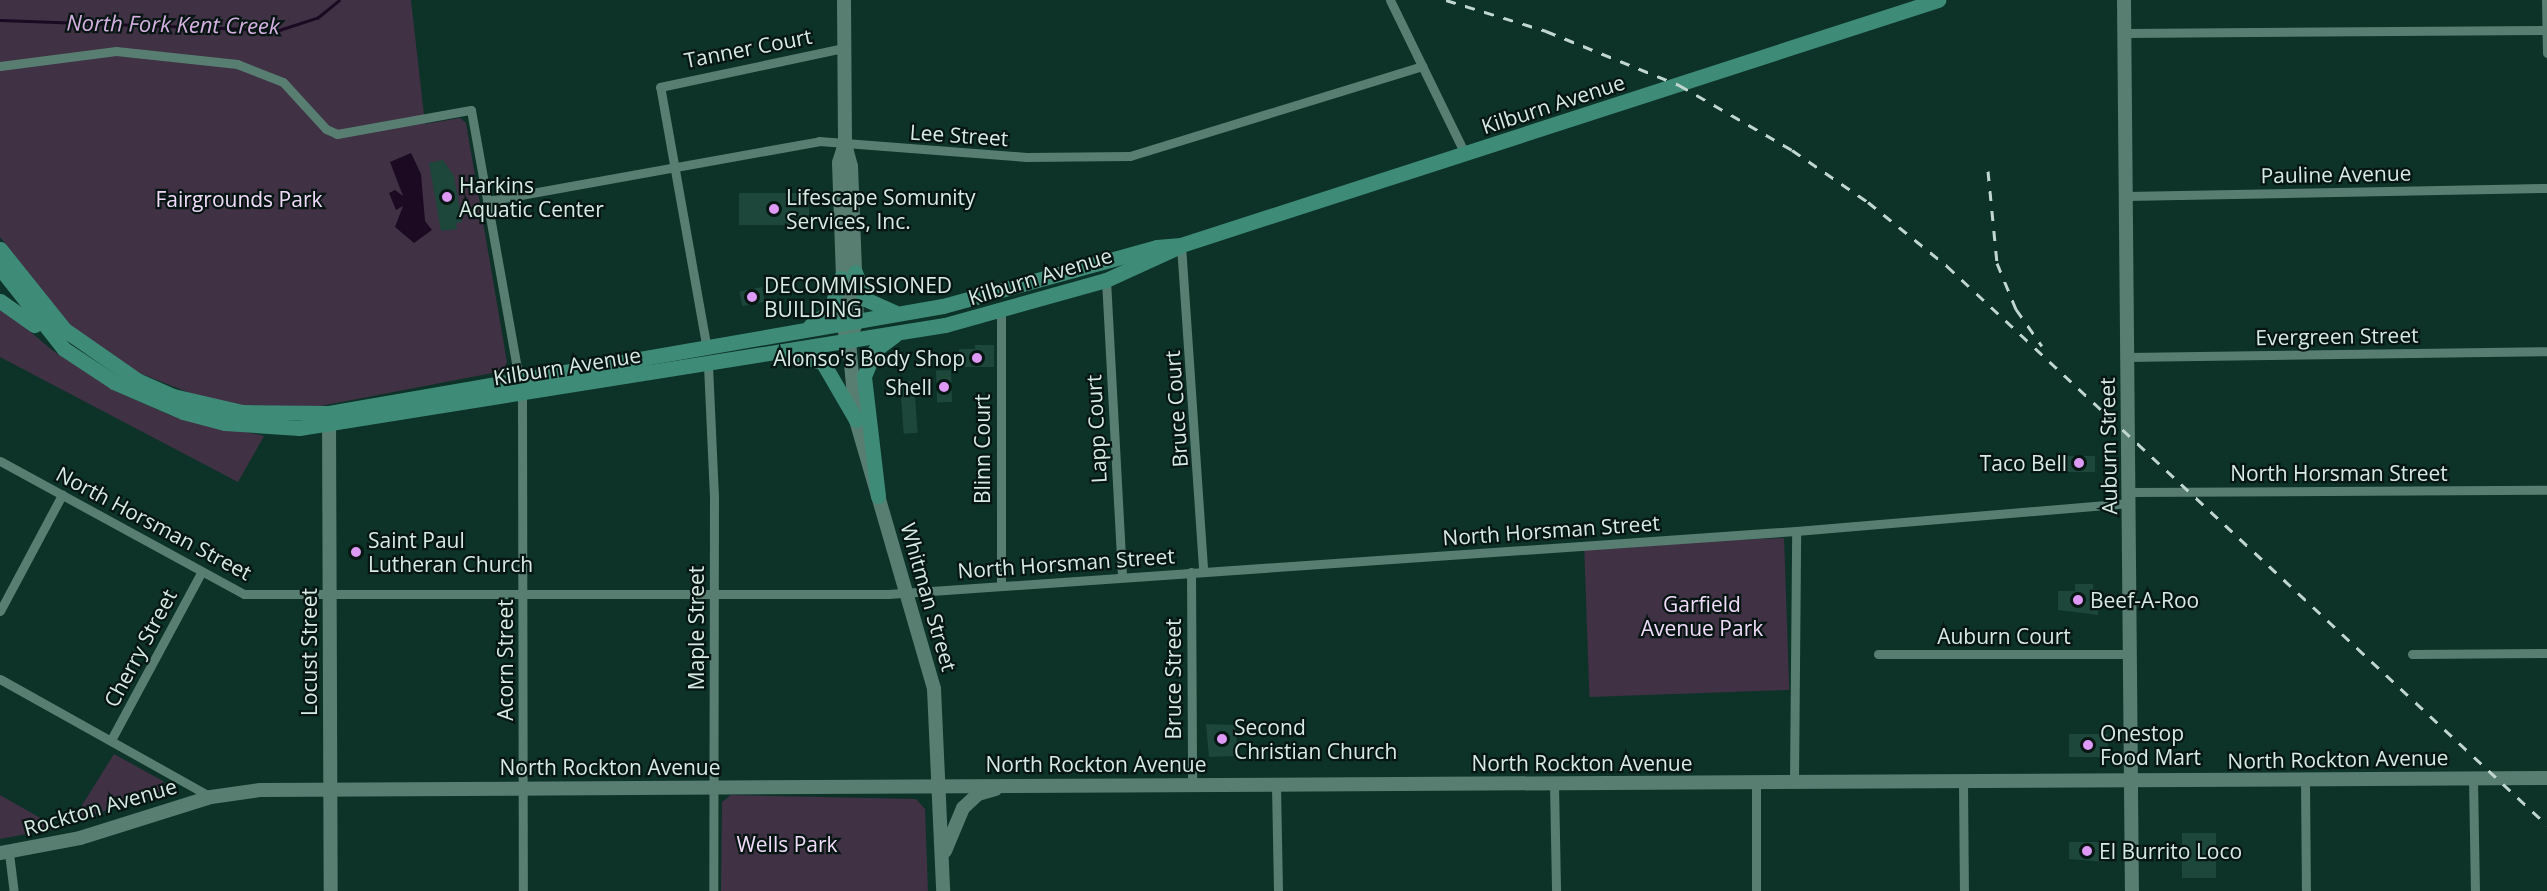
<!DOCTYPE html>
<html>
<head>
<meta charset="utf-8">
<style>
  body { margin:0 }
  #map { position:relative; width:2547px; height:891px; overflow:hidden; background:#0d3228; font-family:"Open Sans",sans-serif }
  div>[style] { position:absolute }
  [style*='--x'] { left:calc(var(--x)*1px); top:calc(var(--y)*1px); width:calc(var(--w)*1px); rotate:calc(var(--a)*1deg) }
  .green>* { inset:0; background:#403145; transform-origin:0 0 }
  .water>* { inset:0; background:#1c0a22 }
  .stream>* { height:3px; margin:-1.5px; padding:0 1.5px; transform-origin:1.5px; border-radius:1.5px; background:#1c0a22 }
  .building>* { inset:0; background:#1d473b; transform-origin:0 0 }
  .street>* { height:9px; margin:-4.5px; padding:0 4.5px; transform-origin:4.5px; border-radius:4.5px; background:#587d71 }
  .secondary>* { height:14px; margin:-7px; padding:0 7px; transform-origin:7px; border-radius:7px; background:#587d71 }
  .primary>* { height:15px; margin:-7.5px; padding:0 7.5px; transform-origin:7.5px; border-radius:7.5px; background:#3e8c78 }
  .rail>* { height:3px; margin-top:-1.5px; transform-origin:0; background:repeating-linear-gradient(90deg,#c0d6cf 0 10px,transparent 0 20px) }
  .dots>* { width:16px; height:16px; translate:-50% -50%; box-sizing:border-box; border:3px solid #071612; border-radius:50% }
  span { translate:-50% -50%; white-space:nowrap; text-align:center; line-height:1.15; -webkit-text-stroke:4.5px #071612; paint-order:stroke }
  .street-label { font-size:21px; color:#d7ebe4 }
  .poi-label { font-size:21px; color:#d7ebe4 }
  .left { translate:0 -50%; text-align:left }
  .right { translate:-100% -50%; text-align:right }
  .park-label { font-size:21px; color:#f2dbfa }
  .water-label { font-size:22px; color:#d6b0e3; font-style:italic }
</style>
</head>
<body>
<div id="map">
  <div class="green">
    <div style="clip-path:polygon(0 0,411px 0,425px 124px,460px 118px,466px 123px,507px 362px,503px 371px,310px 408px,247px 407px,195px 395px,134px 371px,67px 323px,0 237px)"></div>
    <div style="clip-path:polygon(0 306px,52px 350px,113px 390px,172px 416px,264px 436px,238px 482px,0 357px)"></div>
    <div style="left:1784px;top:538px;width:152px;height:200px;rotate:88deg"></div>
    <div style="clip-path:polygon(114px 754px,163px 781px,164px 790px,71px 823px)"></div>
    <div style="clip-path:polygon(0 795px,58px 828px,0 839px)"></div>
    <div style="clip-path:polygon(731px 795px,916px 799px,925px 809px,928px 891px,721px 891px,722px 802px)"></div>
  </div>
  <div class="water">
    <div style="clip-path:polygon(411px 153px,421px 174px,425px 221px,432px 230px,414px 243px,395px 227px,403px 206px,396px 210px,389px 193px,395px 190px,403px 196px,390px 162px)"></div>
  </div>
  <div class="stream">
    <div style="--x:0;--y:20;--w:279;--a:2.1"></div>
    <div style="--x:279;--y:30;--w:40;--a:-18"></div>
    <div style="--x:317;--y:18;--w:28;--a:-39"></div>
  </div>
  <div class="building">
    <div style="clip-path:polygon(443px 160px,454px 176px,462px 222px,456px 223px,457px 229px,441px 231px,429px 163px)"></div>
    <div style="left:739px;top:193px;width:70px;height:32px"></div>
    <div style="left:762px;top:287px;width:15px;height:23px;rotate:79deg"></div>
    <div style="clip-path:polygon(975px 345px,994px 345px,994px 367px,958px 367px,959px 349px,975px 349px)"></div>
    <div style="left:951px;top:370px;width:32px;height:15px;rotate:88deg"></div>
    <div style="left:914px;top:381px;width:52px;height:14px;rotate:86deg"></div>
    <div style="left:2063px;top:456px;width:32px;height:16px"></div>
    <div style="clip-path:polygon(2075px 584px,2093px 584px,2093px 589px,2098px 589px,2098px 615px,2058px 610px,2058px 591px,2075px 591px)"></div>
    <div style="clip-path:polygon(1206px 724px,1235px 725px,1238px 756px,1209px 757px)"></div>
    <div style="left:2069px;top:734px;width:39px;height:23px"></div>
    <div style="left:2182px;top:833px;width:34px;height:45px"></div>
    <div style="clip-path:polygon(2069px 842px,2105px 842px,2105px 862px,2069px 859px)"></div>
  </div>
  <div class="street">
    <div style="--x:1390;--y:0;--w:171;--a:64"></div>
    <div style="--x:2546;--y:0;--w:53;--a:88.9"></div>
    <div style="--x:2124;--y:33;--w:423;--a:-0.4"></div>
    <div style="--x:0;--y:66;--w:117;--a:-7.4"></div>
    <div style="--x:116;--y:51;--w:122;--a:6.1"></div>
    <div style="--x:237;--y:64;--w:49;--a:21.4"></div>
    <div style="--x:283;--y:82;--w:64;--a:47.5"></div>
    <div style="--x:326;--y:129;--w:12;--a:24"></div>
    <div style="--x:337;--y:134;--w:136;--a:-10.2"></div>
    <div style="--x:471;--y:110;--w:290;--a:79.9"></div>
    <div style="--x:522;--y:395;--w:496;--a:89.9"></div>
    <div style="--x:2126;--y:196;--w:421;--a:-1.1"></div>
    <div style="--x:487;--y:201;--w:337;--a:-10.2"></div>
    <div style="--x:819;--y:141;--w:208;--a:4.4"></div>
    <div style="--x:1026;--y:157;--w:104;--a:-0.6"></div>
    <div style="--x:1130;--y:156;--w:306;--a:-17.1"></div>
    <div style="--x:1181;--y:245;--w:327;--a:86.1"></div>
    <div style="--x:1106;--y:280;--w:296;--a:86.9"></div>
    <div style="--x:1001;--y:313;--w:272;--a:90"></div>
    <div style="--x:706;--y:344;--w:261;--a:-100.1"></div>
    <div style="--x:660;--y:87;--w:188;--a:-12"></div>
    <div style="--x:2127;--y:357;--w:420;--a:-0.8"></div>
    <div style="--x:708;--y:365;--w:132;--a:87.4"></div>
    <div style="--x:714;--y:497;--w:394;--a:90.1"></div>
    <div style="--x:0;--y:461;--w:278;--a:28.6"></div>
    <div style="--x:244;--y:594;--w:644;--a:0"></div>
    <div style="--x:888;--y:594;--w:910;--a:-3.97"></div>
    <div style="--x:1796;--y:531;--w:335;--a:-4.8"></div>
    <div style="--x:2130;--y:492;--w:417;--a:-0.3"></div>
    <div style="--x:1191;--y:572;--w:213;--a:89.7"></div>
    <div style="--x:0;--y:611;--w:132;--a:-61.9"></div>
    <div style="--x:1878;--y:654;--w:252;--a:0"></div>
    <div style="--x:2412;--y:654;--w:135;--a:-0.4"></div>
    <div style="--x:0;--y:679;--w:242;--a:29.2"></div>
    <div style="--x:111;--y:740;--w:190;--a:-61.7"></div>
    <div style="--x:2473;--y:778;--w:113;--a:89"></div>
    <div style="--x:1794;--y:782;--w:251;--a:-89.5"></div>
    <div style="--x:1963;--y:782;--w:109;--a:89.5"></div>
    <div style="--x:2305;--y:782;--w:109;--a:89.5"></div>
    <div style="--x:1756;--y:783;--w:108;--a:90"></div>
    <div style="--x:1554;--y:784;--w:107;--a:88.9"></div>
    <div style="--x:1276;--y:786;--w:105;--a:88.9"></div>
    <div style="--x:9;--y:853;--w:38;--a:83"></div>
  </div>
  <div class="secondary">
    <div style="--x:844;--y:0;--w:144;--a:89.6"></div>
    <div style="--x:845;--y:144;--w:23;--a:75"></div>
    <div style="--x:851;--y:166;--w:155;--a:87.8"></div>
    <div style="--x:857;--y:321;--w:22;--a:112"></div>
    <div style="--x:849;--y:341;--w:79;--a:84.9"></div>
    <div style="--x:856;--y:420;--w:280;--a:73.8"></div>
    <div style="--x:934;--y:689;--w:202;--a:87.4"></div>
    <div style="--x:2124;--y:0;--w:891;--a:89.49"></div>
    <div style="--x:845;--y:144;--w:20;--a:108"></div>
    <div style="--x:839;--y:163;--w:169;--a:88"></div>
    <div style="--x:329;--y:413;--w:478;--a:89.8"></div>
    <div style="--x:945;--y:851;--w:47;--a:-67.3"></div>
    <div style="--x:963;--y:808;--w:21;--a:-43"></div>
    <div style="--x:978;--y:794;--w:18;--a:-16"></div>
    <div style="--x:0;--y:853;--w:81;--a:-10.6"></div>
    <div style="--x:80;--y:838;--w:137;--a:-17.4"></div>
    <div style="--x:211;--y:797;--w:49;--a:-8.1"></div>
    <div style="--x:260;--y:790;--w:2287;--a:-0.3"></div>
  </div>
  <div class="primary">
    <div style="--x:0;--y:249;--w:104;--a:51.3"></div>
    <div style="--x:65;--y:330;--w:88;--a:34.8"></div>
    <div style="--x:137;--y:380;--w:39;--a:24"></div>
    <div style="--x:173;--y:396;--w:71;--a:13.1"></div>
    <div style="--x:242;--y:412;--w:87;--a:0.7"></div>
    <div style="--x:329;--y:413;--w:623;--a:-9.89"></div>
    <div style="--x:943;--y:306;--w:222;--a:-15.4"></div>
    <div style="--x:1157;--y:247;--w:24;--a:-5"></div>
    <div style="--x:1181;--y:245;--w:796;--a:-17.93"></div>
    <div style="--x:0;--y:268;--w:103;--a:51.7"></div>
    <div style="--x:64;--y:349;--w:60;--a:33.4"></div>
    <div style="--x:114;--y:382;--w:75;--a:23.5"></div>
    <div style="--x:183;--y:412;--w:43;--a:14.7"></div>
    <div style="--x:225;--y:423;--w:74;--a:3.9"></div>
    <div style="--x:299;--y:428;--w:654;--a:-9.06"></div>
    <div style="--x:945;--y:325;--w:167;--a:-15.6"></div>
    <div style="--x:1106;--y:280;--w:79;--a:-24.6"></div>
    <div style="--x:855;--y:272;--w:29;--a:70"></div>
    <div style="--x:865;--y:299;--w:32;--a:24"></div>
    <div style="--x:0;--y:301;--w:42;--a:35.2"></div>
    <div style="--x:810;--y:326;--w:25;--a:-37"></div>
    <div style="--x:830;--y:311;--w:35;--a:-72"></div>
    <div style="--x:796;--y:354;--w:28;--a:18"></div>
    <div style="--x:823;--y:363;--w:66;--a:59.9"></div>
    <div style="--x:878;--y:496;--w:121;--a:-96.7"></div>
    <div style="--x:864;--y:376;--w:28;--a:-67"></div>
    <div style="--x:875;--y:350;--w:25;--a:-37"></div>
  </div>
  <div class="rail">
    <div style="--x:1446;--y:0;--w:105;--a:17.2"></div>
    <div style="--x:1546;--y:31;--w:144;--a:22.1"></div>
    <div style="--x:1679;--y:85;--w:130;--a:29.9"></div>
    <div style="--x:1792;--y:150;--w:92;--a:34.4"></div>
    <div style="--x:1868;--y:202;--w:102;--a:39"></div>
    <div style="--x:1947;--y:266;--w:820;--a:42.97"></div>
    <div style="--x:1988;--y:171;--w:92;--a:84.4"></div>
    <div style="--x:1997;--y:263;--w:50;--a:67.6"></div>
    <div style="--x:2016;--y:309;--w:45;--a:54.9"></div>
  </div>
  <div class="dots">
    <div style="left:447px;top:197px;background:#dd99f4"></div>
    <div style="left:774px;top:209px;background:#dd99f4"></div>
    <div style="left:752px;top:297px;background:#dd99f4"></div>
    <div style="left:977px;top:358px;background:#dd99f4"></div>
    <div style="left:944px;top:387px;background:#dd99f4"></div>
    <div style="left:2079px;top:463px;background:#dd99f4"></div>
    <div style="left:356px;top:552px;background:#dd99f4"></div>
    <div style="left:2078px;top:600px;background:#dd99f4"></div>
    <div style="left:1222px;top:739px;background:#dd99f4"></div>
    <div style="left:2088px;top:745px;background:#dd99f4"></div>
    <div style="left:2087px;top:851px;background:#dd99f4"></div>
  </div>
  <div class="street-label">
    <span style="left:748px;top:48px;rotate:-11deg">Tanner Court</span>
    <span style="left:1553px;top:104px;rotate:-18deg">Kilburn Avenue</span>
    <span style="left:959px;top:135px;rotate:4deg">Lee Street</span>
    <span style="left:2336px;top:174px;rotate:-1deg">Pauline Avenue</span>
    <span style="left:1040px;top:276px;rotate:-17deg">Kilburn Avenue</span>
    <span style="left:2337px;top:336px;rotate:-1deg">Evergreen Street</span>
    <span style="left:567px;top:366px;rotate:-9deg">Kilburn Avenue</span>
    <span style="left:1176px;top:409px;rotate:-94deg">Bruce Court</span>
    <span style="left:1096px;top:429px;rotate:-93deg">Lapp Court</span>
    <span style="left:2108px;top:446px;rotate:-91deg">Auburn Street</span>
    <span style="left:982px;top:449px;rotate:-90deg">Blinn Court</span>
    <span style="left:2339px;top:473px">North Horsman Street</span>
    <span style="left:154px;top:523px;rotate:28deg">North Horsman Street</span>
    <span style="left:1551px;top:530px;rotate:-4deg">North Horsman Street</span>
    <span style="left:1066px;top:563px;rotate:-4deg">North Horsman Street</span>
    <span style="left:929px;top:597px;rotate:74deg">Whitman Street</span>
    <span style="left:696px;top:628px;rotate:-90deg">Maple Street</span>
    <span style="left:2004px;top:636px">Auburn Court</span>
    <span style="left:140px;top:648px;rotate:-62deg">Cherry Street</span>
    <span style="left:309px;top:652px;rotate:-90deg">Locust Street</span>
    <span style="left:505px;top:660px;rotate:-90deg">Acorn Street</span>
    <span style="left:1173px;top:679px;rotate:-90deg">Bruce Street</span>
    <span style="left:2338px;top:759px;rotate:-1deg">North Rockton Avenue</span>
    <span style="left:1582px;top:763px">North Rockton Avenue</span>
    <span style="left:1096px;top:764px">North Rockton Avenue</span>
    <span style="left:610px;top:767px">North Rockton Avenue</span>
    <span style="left:100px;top:807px;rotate:-16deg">Rockton Avenue</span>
  </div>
  <div class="poi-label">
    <span class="left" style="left:459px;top:197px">Harkins<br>Aquatic Center</span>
    <span class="left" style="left:786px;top:209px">Lifescape Somunity<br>Services, Inc.</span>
    <span class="left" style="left:764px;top:297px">DECOMMISSIONED<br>BUILDING</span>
    <span class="right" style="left:965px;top:358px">Alonso's Body Shop</span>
    <span class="right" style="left:932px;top:387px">Shell</span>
    <span class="right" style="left:2067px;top:463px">Taco Bell</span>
    <span class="left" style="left:368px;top:552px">Saint Paul<br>Lutheran Church</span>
    <span class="left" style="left:2090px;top:600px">Beef-A-Roo</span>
    <span class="left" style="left:1234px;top:739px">Second<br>Christian Church</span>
    <span class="left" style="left:2100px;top:745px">Onestop<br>Food Mart</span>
    <span class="left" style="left:2099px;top:851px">El Burrito Loco</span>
  </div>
  <div class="park-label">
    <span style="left:239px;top:199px">Fairgrounds Park</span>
    <span style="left:1702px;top:616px">Garfield<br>Avenue Park</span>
    <span style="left:787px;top:844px">Wells Park</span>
  </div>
  <div class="water-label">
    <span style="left:173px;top:24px;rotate:1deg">North Fork Kent Creek</span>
  </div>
</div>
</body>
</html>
